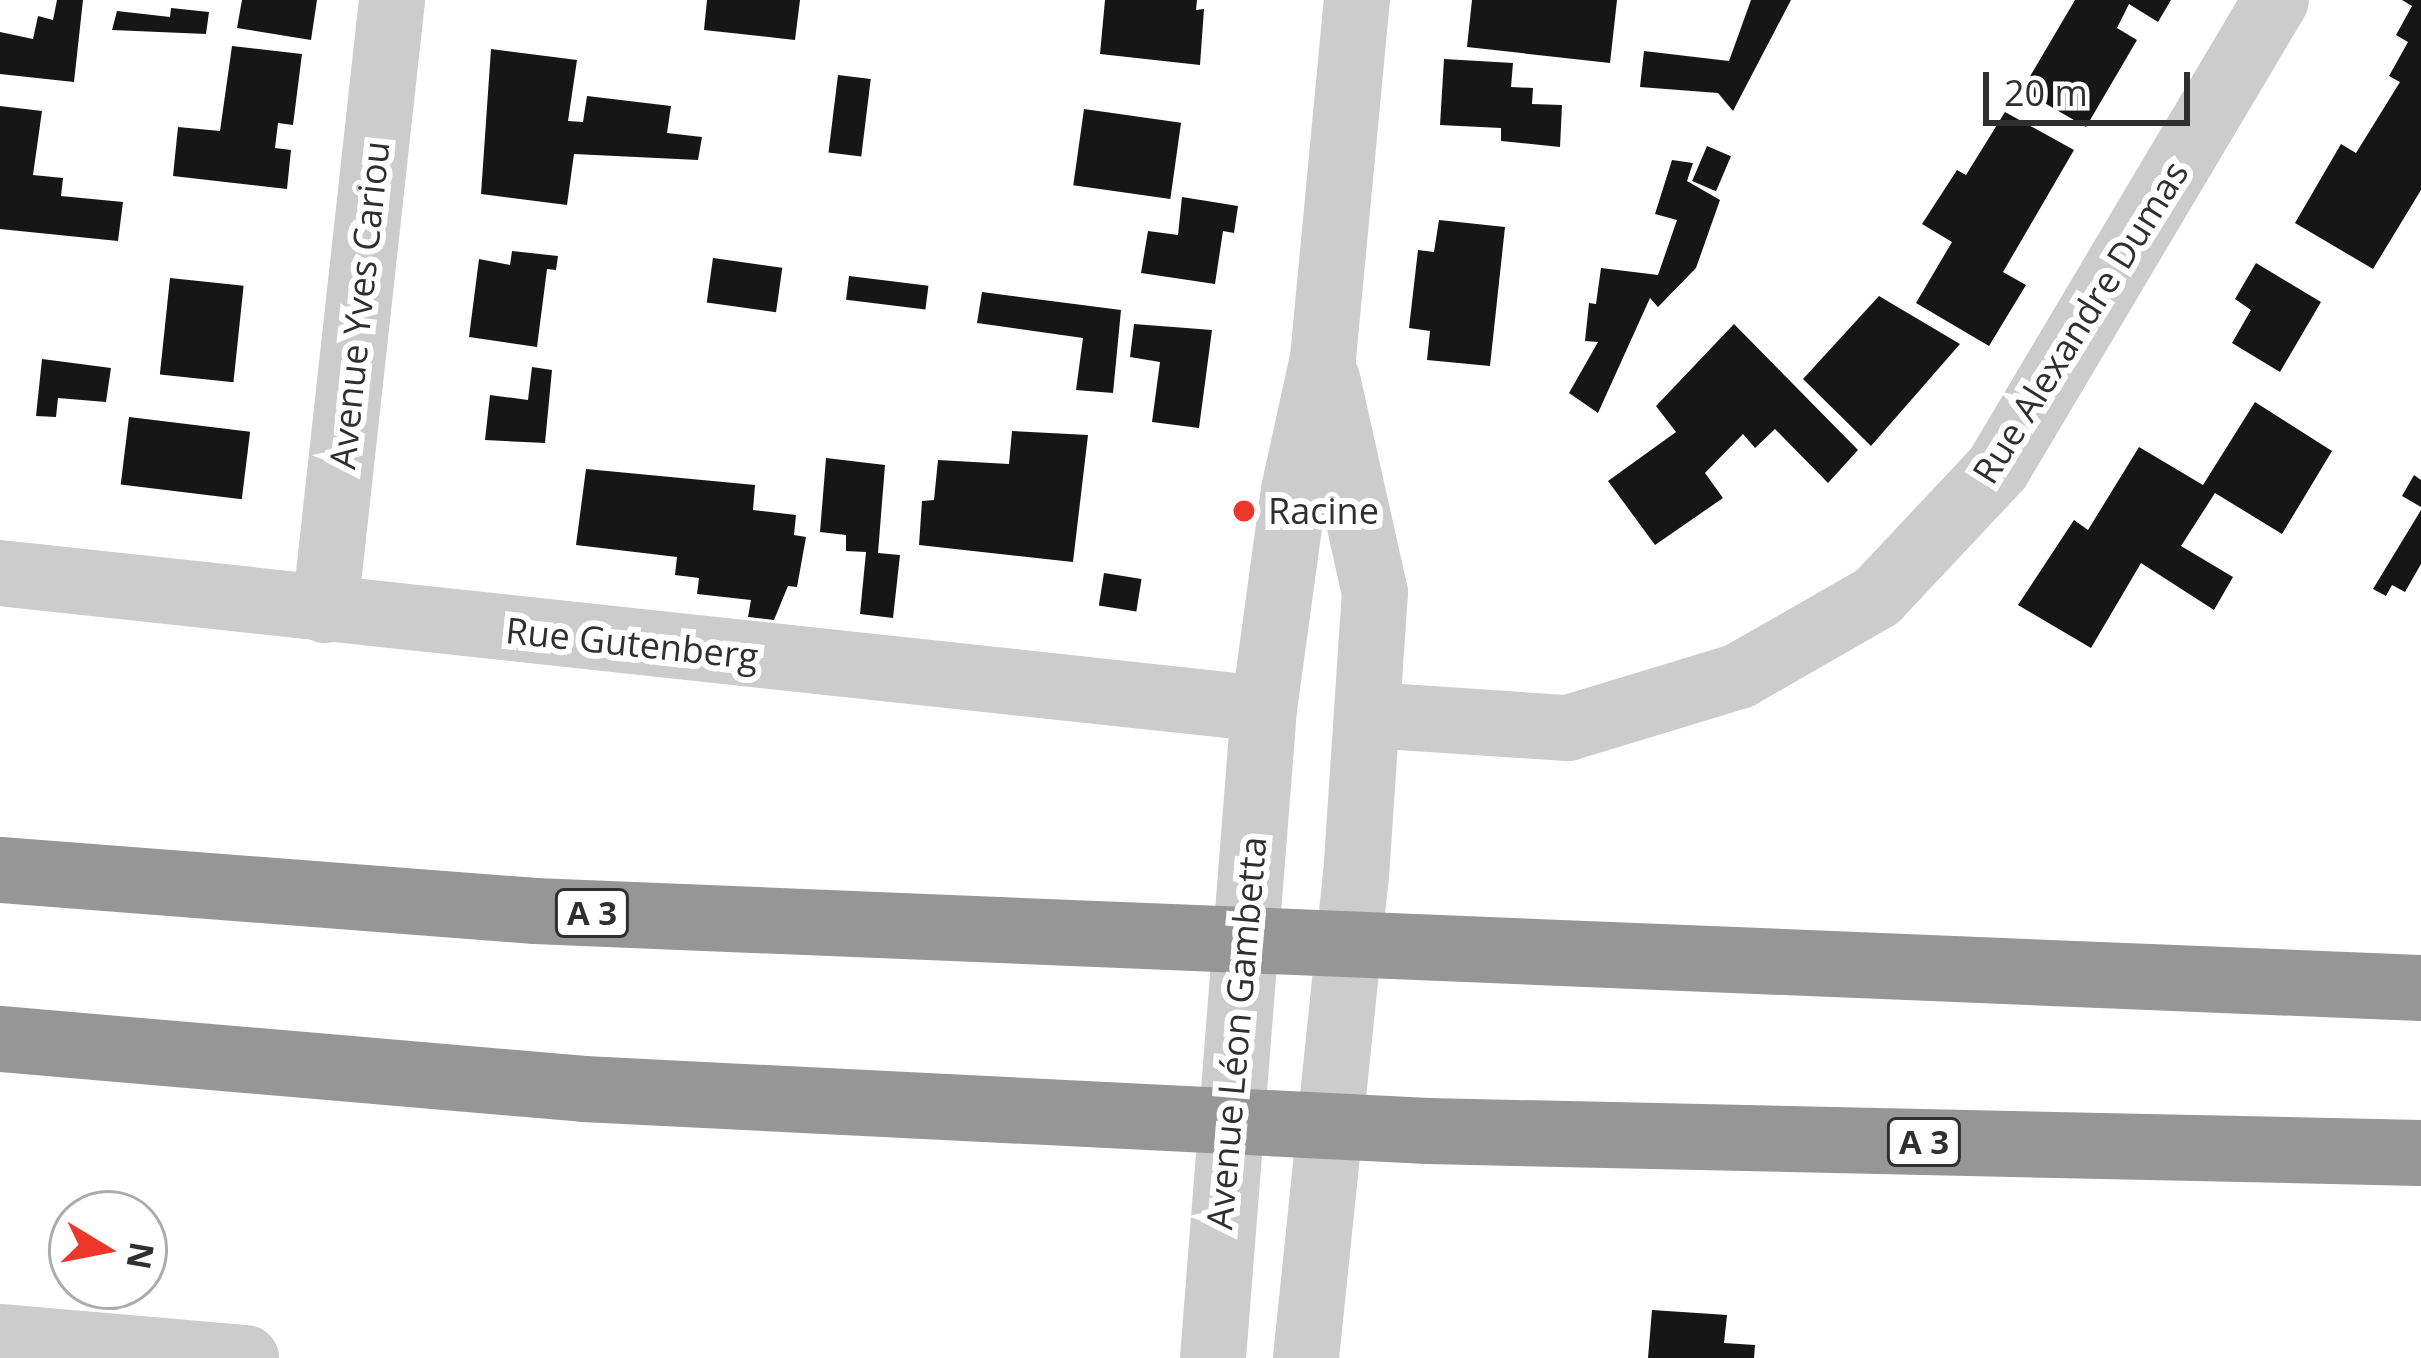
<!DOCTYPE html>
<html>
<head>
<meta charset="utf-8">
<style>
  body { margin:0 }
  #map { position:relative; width:2421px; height:1358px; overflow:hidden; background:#fff; font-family:"Open Sans",sans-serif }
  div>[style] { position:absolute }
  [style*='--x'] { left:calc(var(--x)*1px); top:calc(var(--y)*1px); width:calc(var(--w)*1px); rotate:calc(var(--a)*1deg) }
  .building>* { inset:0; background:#161616; transform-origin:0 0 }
  .minor>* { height:66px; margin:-33px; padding:0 33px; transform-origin:33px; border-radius:33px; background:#ccc }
  .tertiary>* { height:66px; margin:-33px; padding:0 33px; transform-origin:33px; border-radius:33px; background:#ccc }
  .motorway>* { height:66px; margin:-33px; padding:0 33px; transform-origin:33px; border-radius:33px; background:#969696 }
  .dots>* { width:33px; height:33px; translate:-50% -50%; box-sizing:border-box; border:6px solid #fff; border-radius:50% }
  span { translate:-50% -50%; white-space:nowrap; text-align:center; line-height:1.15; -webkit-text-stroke:12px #fff; paint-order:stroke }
  .shield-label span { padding:3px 9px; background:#fff; border:3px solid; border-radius:9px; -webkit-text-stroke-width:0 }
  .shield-label { font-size:33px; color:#2f2f2f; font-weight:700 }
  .street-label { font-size:36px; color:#2f2f2f }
  .poi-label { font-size:36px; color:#2f2f2f }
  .left { translate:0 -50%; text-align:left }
  .north { position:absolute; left:48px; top:1190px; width:120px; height:120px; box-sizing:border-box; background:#fff; border:3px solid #acacac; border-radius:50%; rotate:100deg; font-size:33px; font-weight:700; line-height:48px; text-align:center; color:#2f2f2f }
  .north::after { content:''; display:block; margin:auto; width:42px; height:54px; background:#ec372a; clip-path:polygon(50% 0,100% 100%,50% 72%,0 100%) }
  .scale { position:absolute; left:1983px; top:72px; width:207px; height:54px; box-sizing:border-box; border:6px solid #2f2f2f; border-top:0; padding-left:15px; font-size:36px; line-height:42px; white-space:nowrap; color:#2f2f2f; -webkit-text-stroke:9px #fff; paint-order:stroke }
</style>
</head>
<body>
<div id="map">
  <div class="building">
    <div style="clip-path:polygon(57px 0,83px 0,74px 82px,0 74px,0 32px,33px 39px,38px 16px,53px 20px)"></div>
    <div style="clip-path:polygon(242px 0,317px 0,311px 40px,237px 28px)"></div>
    <div style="clip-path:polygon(707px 0,800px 0,795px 40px,704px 30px)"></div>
    <div style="clip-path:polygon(1105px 0,1197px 0,1196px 10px,1204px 9px,1200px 65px,1100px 54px)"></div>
    <div style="clip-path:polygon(1472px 0,1617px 0,1610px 63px,1467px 47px)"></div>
    <div style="clip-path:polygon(1751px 0,1791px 0,1733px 111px,1718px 93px,1640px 87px,1644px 51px,1729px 61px)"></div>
    <div style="clip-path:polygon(2075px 0,2171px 0,2158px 22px,2129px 4px,2117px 28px,2137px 40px,2086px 127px,2022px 90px)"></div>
    <div style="clip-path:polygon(2402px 0,2421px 0,2421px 190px,2373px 269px,2295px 223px,2341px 144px,2356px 153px,2400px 82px,2389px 76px,2408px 42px,2396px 35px,2412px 6px)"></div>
    <div style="clip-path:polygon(171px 8px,209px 12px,206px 34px,112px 30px,117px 11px,170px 17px)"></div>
    <div style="clip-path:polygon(232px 46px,302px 54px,293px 125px,278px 123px,275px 148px,291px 150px,287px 189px,173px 176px,178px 127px,220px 131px)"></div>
    <div style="clip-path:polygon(491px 49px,577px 60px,568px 121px,583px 122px,587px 96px,671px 106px,667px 133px,702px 137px,698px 160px,574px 154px,567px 205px,481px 194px)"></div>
    <div style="clip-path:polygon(1444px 59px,1513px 63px,1511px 87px,1533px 88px,1532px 104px,1562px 105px,1560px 147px,1501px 141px,1501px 128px,1440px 125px)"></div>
    <div style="left:838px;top:75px;width:33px;height:78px;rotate:7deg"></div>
    <div style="clip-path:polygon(0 106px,42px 111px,33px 175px,63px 178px,61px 196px,123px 202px,118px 241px,0 229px)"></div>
    <div style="left:1084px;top:109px;width:98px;height:77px;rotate:8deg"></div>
    <div style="clip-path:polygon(2005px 112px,2074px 150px,2003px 272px,2026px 285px,1989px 346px,1916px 303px,1952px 242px,1922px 224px,1957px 170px,1966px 175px)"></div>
    <div style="left:1707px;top:146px;width:26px;height:38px;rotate:23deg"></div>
    <div style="clip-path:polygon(1672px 160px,1693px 163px,1687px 181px,1720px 200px,1696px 268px,1658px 307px,1650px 298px,1598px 413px,1569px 393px,1598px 342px,1585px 341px,1589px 303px,1596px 304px,1601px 268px,1658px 275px,1677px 220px,1655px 214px)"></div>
    <div style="clip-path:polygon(1182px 197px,1238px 206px,1234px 233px,1223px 231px,1215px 284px,1141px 273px,1148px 231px,1178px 235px)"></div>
    <div style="clip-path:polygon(1439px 220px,1505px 227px,1490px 366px,1427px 360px,1430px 331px,1409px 328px,1418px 250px,1434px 252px)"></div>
    <div style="clip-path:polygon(512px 251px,558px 256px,556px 270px,547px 269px,537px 347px,469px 337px,479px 259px,510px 265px)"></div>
    <div style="left:713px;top:258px;width:70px;height:45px;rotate:8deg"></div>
    <div style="clip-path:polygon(2256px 263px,2321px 302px,2280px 372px,2232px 343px,2251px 310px,2235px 299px)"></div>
    <div style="left:849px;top:276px;width:80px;height:24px;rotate:7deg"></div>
    <div style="left:170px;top:278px;width:74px;height:97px;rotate:6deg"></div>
    <div style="clip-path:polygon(982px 292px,1121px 310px,1113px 393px,1076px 390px,1083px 338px,977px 323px)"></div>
    <div style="clip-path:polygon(1879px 296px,1960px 344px,1871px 446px,1803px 379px)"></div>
    <div style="clip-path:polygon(1134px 324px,1212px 330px,1199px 428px,1152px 422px,1160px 362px,1130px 357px)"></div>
    <div style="clip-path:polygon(1734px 324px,1858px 450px,1828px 483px,1775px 429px,1755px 448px,1743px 434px,1705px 473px,1723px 498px,1655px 545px,1608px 481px,1676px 432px,1656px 406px)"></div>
    <div style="clip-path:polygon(42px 359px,111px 368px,106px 402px,58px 398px,56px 417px,36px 416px)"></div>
    <div style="clip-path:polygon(532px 367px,552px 370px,545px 443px,485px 440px,490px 395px,528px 400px)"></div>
    <div style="clip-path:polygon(2255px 402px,2332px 451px,2282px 534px,2215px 493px,2181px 546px,2233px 577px,2214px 610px,2141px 563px,2091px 648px,2018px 605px,2074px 520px,2088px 530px,2139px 447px,2203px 485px)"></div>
    <div style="left:129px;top:417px;width:122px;height:68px;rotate:7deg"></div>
    <div style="clip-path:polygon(1012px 431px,1088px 435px,1073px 562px,919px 545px,922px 501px,934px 500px,938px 460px,1009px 464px)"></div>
    <div style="clip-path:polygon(826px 458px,885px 465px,878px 553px,900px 555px,893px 618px,860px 614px,866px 552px,846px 551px,846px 535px,820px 532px)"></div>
    <div style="clip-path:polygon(586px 469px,755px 485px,753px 510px,796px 515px,794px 535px,806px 537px,797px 587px,788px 586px,774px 620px,748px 617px,751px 600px,697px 594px,699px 578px,675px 575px,677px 557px,576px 545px)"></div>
    <div style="clip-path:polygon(2414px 475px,2421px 480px,2421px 507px,2402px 496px)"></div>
    <div style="clip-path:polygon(2421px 510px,2421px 564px,2405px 592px,2392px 585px,2386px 596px,2373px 589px)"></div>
    <div style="left:1104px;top:573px;width:38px;height:33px;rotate:9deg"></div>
    <div style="clip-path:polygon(1652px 1310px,1727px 1315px,1724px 1343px,1755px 1345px,1754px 1358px,1648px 1358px)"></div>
  </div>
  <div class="minor">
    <div style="--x:0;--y:573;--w:1271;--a:6.14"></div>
    <div style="--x:325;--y:610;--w:614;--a:-83.73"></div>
    <div style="--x:1370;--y:715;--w:198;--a:3.8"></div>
    <div style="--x:1568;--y:728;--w:179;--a:-16.9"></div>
    <div style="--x:1739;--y:676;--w:159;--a:-29.8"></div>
    <div style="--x:1877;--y:597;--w:177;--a:-46.8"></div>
    <div style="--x:1998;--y:468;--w:544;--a:-59.29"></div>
    <div style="--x:0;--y:1337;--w:247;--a:4.9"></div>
  </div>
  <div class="tertiary">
    <div style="--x:1213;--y:1358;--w:651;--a:-85.51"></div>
    <div style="--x:1264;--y:709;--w:221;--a:-82.2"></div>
    <div style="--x:1294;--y:490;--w:135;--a:-77.6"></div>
    <div style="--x:1323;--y:358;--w:360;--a:-84.6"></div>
    <div style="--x:1306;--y:1358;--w:484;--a:-84.1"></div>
    <div style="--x:1356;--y:877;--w:285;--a:-86.2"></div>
    <div style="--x:1375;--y:593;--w:219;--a:-102.6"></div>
  </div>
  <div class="motorway">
    <div style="--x:0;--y:870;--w:537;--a:4.38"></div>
    <div style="--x:535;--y:911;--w:1888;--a:2.34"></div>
    <div style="--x:0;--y:1039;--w:586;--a:4.89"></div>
    <div style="--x:584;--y:1089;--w:845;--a:2.85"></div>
    <div style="--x:1428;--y:1131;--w:993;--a:1.27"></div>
  </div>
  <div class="dots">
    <div style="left:1244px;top:511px;background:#ec372a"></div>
  </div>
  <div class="shield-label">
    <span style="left:592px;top:913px">A 3</span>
    <span style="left:1924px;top:1142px">A 3</span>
  </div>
  <div class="street-label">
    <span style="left:359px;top:305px;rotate:-84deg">Avenue Yves Cariou</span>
    <span style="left:2080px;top:322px;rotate:-58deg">Rue Alexandre Dumas</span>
    <span style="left:632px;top:643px;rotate:6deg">Rue Gutenberg</span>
    <span style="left:1236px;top:1033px;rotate:-85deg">Avenue Léon Gambetta</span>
  </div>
  <div class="poi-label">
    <span class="left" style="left:1268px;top:511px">Racine</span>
  </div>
  <div class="north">N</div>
  <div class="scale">20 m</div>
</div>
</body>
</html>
